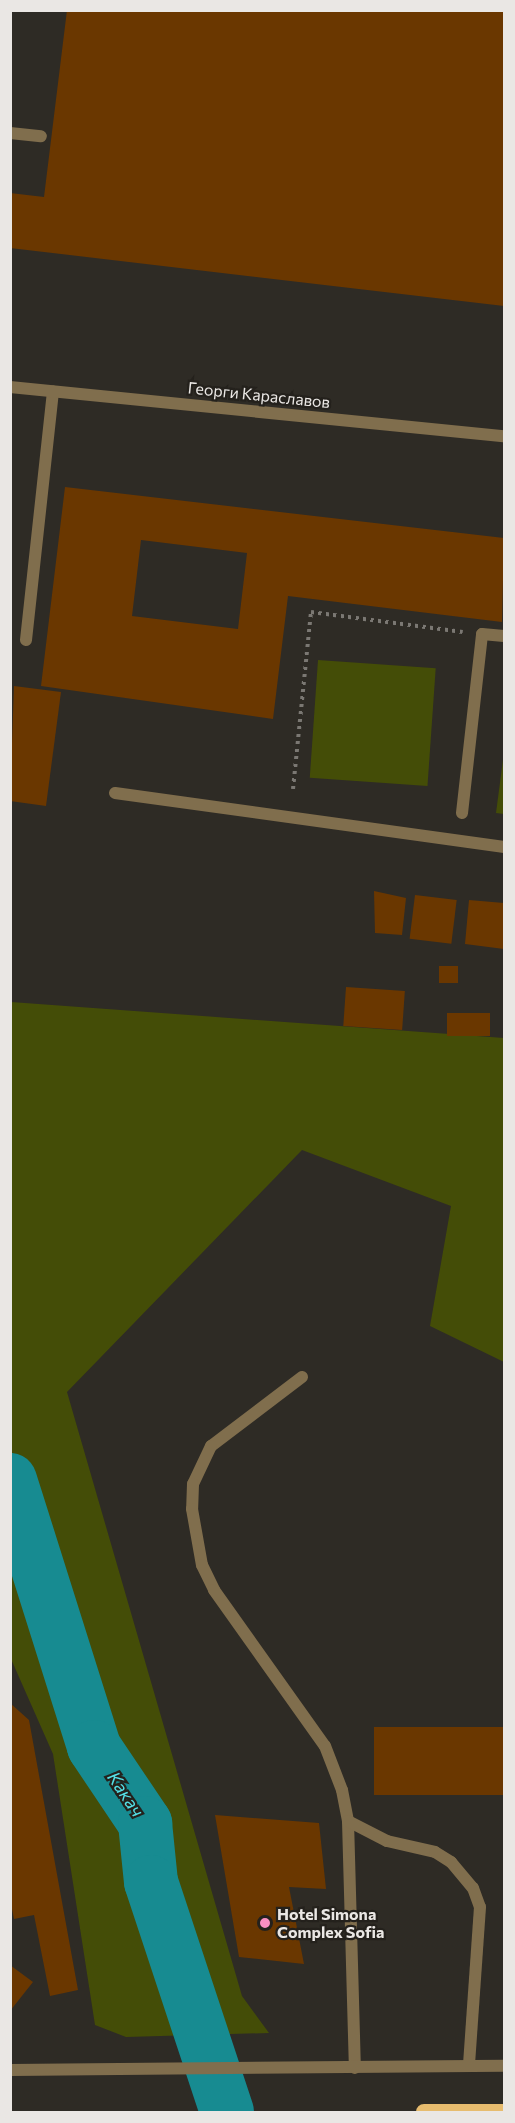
<!DOCTYPE html>
<html>
<head>
<meta charset="utf-8">
<style>
  body { margin:0 }
  #map { position:relative; width:515px; height:2123px; overflow:hidden; background:#2e2b25; font-family:Commissioner,sans-serif }
  div>[style] { position:absolute }
  [style*='--x'] { left:calc(var(--x)*1px); top:calc(var(--y)*1px); width:calc(var(--w)*1px); rotate:calc(var(--a)*1deg) }
  .green>* { inset:0; background:#444d07; transform-origin:0 0 }
  .river>* { height:54px; margin:-27px; padding:0 27px; transform-origin:27px; border-radius:27px; background:#178b91 }
  .building>* { inset:0; background:#6a3700; transform-origin:0 0 }
  .path>* { height:4px; margin-top:-2px; transform-origin:0; background:repeating-linear-gradient(90deg,#7b7873 0 3px,transparent 0 7.5px) }
  .service>* { height:12px; margin:-6px; padding:0 6px; transform-origin:6px; border-radius:6px; background:#806e4d }
  .minor>* { height:12px; margin:-6px; padding:0 6px; transform-origin:6px; border-radius:6px; background:#806e4d }
  .trunk>* { height:16px; margin:-8px; padding:0 8px; transform-origin:8px; border-radius:8px; background:#e7bc6e }
  .dots>* { width:16px; height:16px; translate:-50% -50%; box-sizing:border-box; border:3px solid #24211c; border-radius:50% }
  span { translate:-50% -50%; white-space:nowrap; text-align:center; line-height:1.15; -webkit-text-stroke:4.5px #24211c; paint-order:stroke }
  .street-label { font-size:16px; color:#eae7e4 }
  .poi-label { font-size:16px; color:#eae7e4; font-weight:700 }
  .left { translate:0 -50%; text-align:left }
  .water-label { font-size:18px; color:#55e0e7; font-style:italic }
  .frame { position:absolute; inset:0; border:12px solid #eae7e4; pointer-events:none }
</style>
</head>
<body>
<div id="map">
  <div class="green">
    <div style="left:318px;top:660px;width:118px;height:118px;rotate:4deg"></div>
    <div style="clip-path:polygon(504px 752px,504px 814px,496px 813px)"></div>
    <div style="clip-path:polygon(11px 1002px,504px 1038px,504px 1362px,430px 1326px,451px 1206px,302px 1150px,67px 1392px,242px 1996px,269px 2033px,126px 2037px,95px 2025px,53px 1754px,11px 1659px)"></div>
  </div>
  <div class="river">
    <div style="--x:10;--y:1480;--w:280;--a:72.5"></div>
    <div style="--x:94;--y:1747;--w:92;--a:56.1"></div>
    <div style="--x:145;--y:1823;--w:59;--a:84.2"></div>
    <div style="--x:151;--y:1882;--w:242;--a:71.7"></div>
  </div>
  <div class="building">
    <div style="clip-path:polygon(67px 10px,504px 10px,504px 306px,10px 248px,10px 193px,44px 197px)"></div>
    <div style="clip-path:polygon(evenodd,65px 487px,504px 538px,502px 622px,288px 596px,273px 719px,41px 686px,65px 487px,141px 540px,247px 553px,238px 629px,132px 616px,141px 540px)"></div>
    <div style="clip-path:polygon(14px 686px,61px 692px,46px 806px,10px 801px)"></div>
    <div style="clip-path:polygon(374px 891px,406px 898px,402px 935px,375px 933px)"></div>
    <div style="left:415px;top:895px;width:42px;height:44px;rotate:7deg"></div>
    <div style="clip-path:polygon(469px 900px,504px 903px,504px 949px,465px 944px)"></div>
    <div style="left:439px;top:966px;width:19px;height:17px"></div>
    <div style="left:346px;top:987px;width:59px;height:39px;rotate:4deg"></div>
    <div style="left:447px;top:1013px;width:43px;height:23px"></div>
    <div style="clip-path:polygon(10px 1703px,29px 1720px,78px 1990px,50px 1996px,34px 1915px,14px 1919px,10px 1899px)"></div>
    <div style="left:504px;top:1727px;width:68px;height:130px;rotate:90deg"></div>
    <div style="clip-path:polygon(215px 1815px,319px 1823px,326px 1889px,289px 1887px,304px 1964px,239px 1957px)"></div>
    <div style="clip-path:polygon(10px 1965px,33px 1982px,10px 2011px)"></div>
  </div>
  <div class="path">
    <div style="--x:293;--y:789;--w:178;--a:-84.2"></div>
    <div style="--x:311;--y:612;--w:153;--a:7.5"></div>
  </div>
  <div class="service">
    <div style="--x:10;--y:133;--w:31;--a:6"></div>
    <div style="--x:26;--y:640;--w:250;--a:-83.8"></div>
    <div style="--x:115;--y:793;--w:393;--a:7.9"></div>
    <div style="--x:462;--y:813;--w:180;--a:-83.6"></div>
    <div style="--x:482;--y:634;--w:22;--a:5"></div>
    <div style="--x:302;--y:1377;--w:114;--a:142.8"></div>
    <div style="--x:211;--y:1446;--w:42;--a:115.3"></div>
    <div style="--x:193;--y:1484;--w:25;--a:92"></div>
    <div style="--x:192;--y:1509;--w:57;--a:79.9"></div>
    <div style="--x:202;--y:1565;--w:28;--a:64"></div>
    <div style="--x:214;--y:1590;--w:191;--a:54.6"></div>
    <div style="--x:325;--y:1746;--w:47;--a:68.9"></div>
    <div style="--x:342;--y:1790;--w:32;--a:79"></div>
    <div style="--x:348;--y:1821;--w:247;--a:88.4"></div>
    <div style="--x:348;--y:1821;--w:44;--a:27.1"></div>
    <div style="--x:387;--y:1841;--w:49;--a:12.9"></div>
    <div style="--x:435;--y:1852;--w:19;--a:32"></div>
    <div style="--x:451;--y:1862;--w:34;--a:50"></div>
    <div style="--x:473;--y:1888;--w:20;--a:70"></div>
    <div style="--x:480;--y:1907;--w:159;--a:94"></div>
  </div>
  <div class="minor">
    <div style="--x:10;--y:387;--w:496;--a:5.7"></div>
    <div style="--x:10;--y:2070;--w:494;--a:-0.5"></div>
  </div>
  <div class="trunk">
    <div style="--x:424;--y:2112;--w:80;--a:0"></div>
  </div>
  <div class="dots">
    <div style="left:265px;top:1923px;background:#fb8fc3"></div>
  </div>
  <div class="street-label">
    <span style="left:259px;top:395px;rotate:6deg">Георги Караславов</span>
  </div>
  <div class="poi-label">
    <span class="left" style="left:277px;top:1923px">Hotel Simona<br>Complex Sofia</span>
  </div>
  <div class="water-label">
    <span style="left:126px;top:1794px;rotate:56deg">Какач</span>
  </div>
  <div class="frame"></div>
</div>
</body>
</html>
